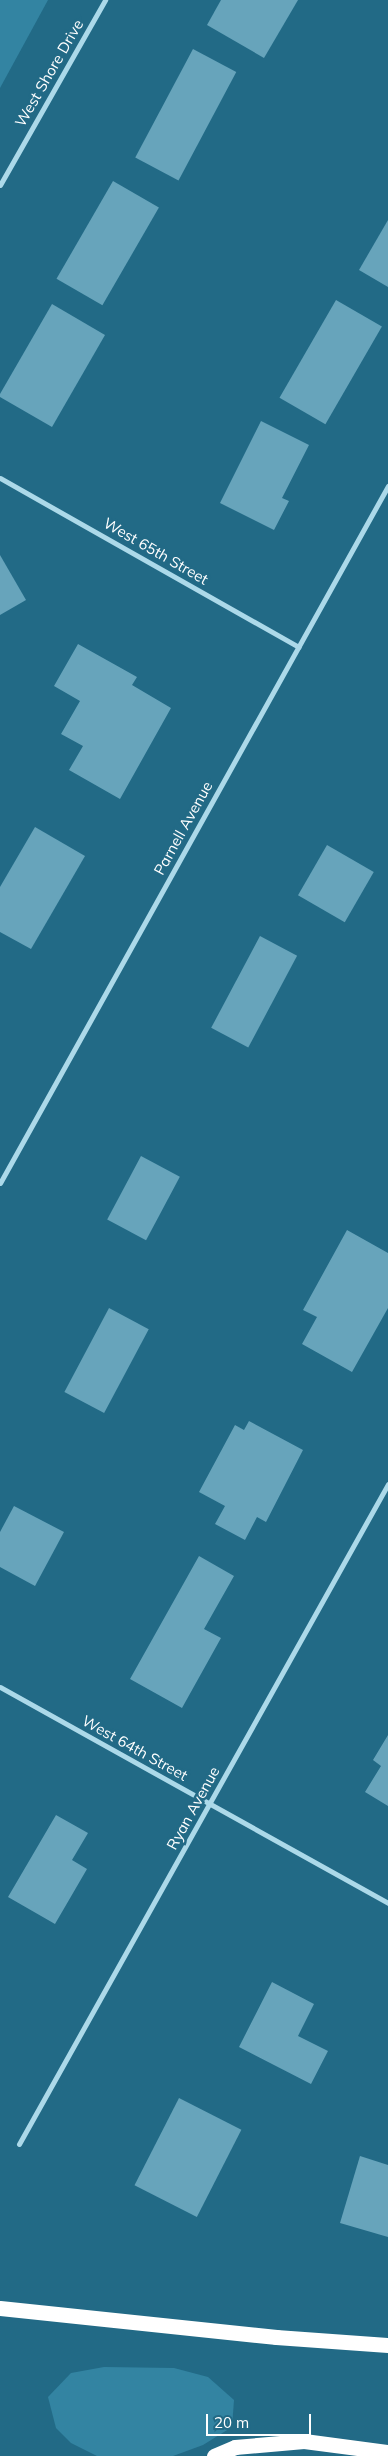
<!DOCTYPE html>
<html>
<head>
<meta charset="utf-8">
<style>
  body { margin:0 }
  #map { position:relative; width:388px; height:2456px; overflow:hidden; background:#226a86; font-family:Mulish,sans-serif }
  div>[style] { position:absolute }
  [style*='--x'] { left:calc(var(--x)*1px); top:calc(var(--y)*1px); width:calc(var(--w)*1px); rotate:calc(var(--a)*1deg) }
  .green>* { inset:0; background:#3384a2 }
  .building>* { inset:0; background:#67a4bb; transform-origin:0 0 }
  .minor>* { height:5px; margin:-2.5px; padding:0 2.5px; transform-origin:2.5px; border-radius:2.5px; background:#acd9e9 }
  .motorway>* { height:15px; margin:-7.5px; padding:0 7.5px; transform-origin:7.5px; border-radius:7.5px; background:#fff }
  span { translate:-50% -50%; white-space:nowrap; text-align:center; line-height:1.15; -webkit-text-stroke:5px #226a86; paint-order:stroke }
  .street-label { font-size:15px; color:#fff }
  .scale { position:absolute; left:206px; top:2414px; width:105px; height:22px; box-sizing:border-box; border:2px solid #fff; border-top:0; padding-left:6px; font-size:15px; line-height:18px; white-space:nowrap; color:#fff; -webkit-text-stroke:4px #226a86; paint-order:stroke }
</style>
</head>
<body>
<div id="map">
  <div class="green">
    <div style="clip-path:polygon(0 0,48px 0,0 88px)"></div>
    <div style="clip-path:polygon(104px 2367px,174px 2368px,208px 2377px,234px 2400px,232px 2427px,203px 2445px,173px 2456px,97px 2456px,71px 2443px,56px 2428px,48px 2397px,71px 2373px)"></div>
  </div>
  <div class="building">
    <div style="clip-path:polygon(221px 0,298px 0,264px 58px,207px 25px)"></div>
    <div style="left:193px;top:49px;width:49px;height:123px;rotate:28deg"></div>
    <div style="left:113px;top:181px;width:53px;height:113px;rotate:30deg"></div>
    <div style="clip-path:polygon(388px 220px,388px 287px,359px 270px)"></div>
    <div style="left:336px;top:300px;width:53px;height:113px;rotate:30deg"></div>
    <div style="clip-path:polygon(52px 304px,105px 335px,52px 427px,0 397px,0 394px)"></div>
    <div style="clip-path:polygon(261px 421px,309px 445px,282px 498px,289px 501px,274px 530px,220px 503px)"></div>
    <div style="clip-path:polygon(0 555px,26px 600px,0 615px)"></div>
    <div style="clip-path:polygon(78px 644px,137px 677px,132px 685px,171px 708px,120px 799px,69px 770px,83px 746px,61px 734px,80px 701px,54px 686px)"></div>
    <div style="clip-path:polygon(35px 827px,85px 856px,31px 949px,0 932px,0 887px)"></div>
    <div style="left:327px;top:845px;width:54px;height:58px;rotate:30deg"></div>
    <div style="left:260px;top:936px;width:42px;height:104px;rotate:28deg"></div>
    <div style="left:141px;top:1156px;width:44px;height:72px;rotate:28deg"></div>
    <div style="clip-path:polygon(347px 1230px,388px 1253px,388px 1308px,352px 1372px,302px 1344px,317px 1317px,303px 1310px)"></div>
    <div style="left:109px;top:1308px;width:45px;height:95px;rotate:28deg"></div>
    <div style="clip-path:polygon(249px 1421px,303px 1450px,266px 1522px,257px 1517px,245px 1540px,215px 1524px,225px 1506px,199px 1492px,235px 1425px,244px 1430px)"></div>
    <div style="clip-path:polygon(14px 1506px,64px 1532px,35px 1586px,0 1567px,0 1532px)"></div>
    <div style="clip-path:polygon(199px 1556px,234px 1576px,204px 1629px,221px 1638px,182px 1708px,130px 1679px)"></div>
    <div style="clip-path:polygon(388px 1735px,388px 1806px,365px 1792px,381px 1766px,373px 1760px)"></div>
    <div style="clip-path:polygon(56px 1815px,88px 1833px,72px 1860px,87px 1869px,55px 1924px,8px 1897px)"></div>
    <div style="clip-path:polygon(272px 1982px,314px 2004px,298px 2036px,328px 2051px,311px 2084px,239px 2047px)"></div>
    <div style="left:179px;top:2098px;width:70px;height:98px;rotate:27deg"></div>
    <div style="clip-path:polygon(360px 2156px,388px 2165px,388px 2237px,340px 2223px)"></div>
  </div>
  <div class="minor">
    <div style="--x:0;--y:185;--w:213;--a:-60.4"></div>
    <div style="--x:0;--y:478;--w:343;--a:29.5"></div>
    <div style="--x:0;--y:1183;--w:798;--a:-60.9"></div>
    <div style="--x:0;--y:1687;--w:444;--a:29.1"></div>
    <div style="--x:19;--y:2144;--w:756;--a:-60.79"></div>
  </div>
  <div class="motorway">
    <div style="--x:0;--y:2308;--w:278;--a:6"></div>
    <div style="--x:276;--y:2337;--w:112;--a:4.1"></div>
    <div style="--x:214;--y:2456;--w:23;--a:-23"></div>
    <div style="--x:235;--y:2447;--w:69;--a:-5"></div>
    <div style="--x:304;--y:2441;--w:85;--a:7.5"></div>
  </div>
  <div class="street-label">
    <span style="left:49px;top:73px;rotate:-60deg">West Shore Drive</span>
    <span style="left:156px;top:551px;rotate:30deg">West 65th Street</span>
    <span style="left:183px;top:828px;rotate:-61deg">Parnell Avenue</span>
    <span style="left:135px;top:1748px;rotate:29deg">West 64th Street</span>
    <span style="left:193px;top:1808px;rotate:-61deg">Ryan Avenue</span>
  </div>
  <div class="scale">20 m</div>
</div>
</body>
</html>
